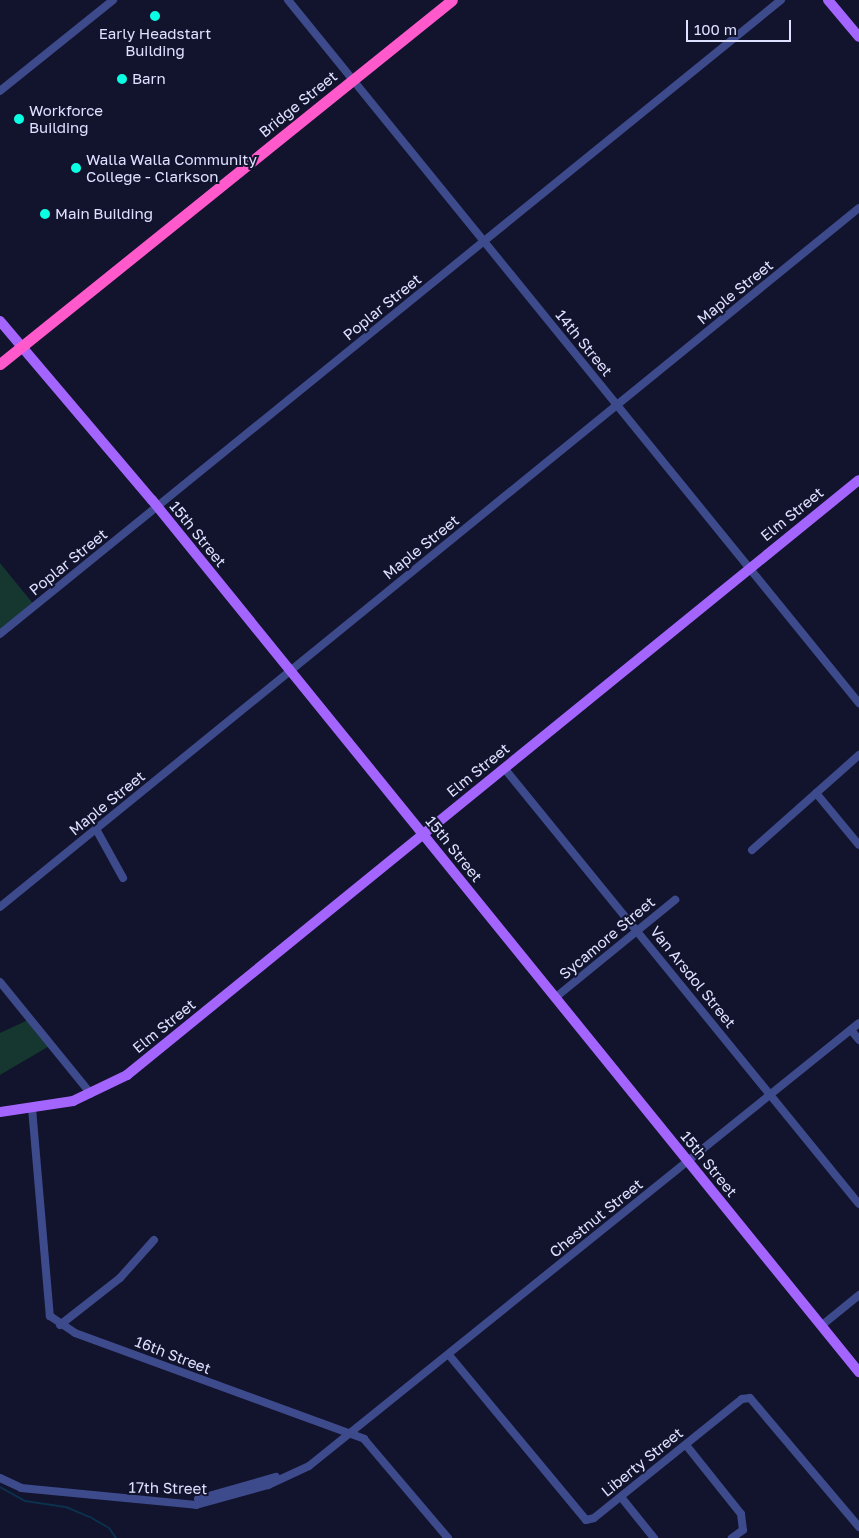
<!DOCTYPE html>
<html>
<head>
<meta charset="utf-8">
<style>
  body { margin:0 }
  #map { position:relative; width:859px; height:1538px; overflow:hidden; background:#12132d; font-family:"Golos Text",sans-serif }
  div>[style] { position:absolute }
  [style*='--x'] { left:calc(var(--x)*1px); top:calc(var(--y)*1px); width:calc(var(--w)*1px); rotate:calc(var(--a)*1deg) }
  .green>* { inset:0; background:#15372f }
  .stream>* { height:2px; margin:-1px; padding:0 1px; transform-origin:1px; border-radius:1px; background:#0b314c }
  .minor>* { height:8px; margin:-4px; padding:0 4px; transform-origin:4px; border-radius:4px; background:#3d4b8c }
  .major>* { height:10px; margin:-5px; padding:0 5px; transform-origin:5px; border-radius:5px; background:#a465ff }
  .highway>* { height:11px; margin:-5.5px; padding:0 5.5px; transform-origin:5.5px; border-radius:5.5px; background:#ff59cc }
  .dots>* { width:14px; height:14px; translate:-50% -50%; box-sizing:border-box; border:2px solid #12132d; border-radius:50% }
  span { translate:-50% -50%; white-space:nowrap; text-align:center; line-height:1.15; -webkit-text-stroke:4px #12132d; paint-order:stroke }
  .poi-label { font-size:15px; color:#dee1ff }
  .left { translate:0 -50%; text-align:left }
  .street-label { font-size:15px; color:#dee1ff }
  .scale { position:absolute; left:686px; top:20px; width:105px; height:22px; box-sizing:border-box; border:2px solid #dee1ff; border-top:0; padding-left:6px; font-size:15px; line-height:18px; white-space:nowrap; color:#dee1ff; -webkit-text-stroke:4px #12132d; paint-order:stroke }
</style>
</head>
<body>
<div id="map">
  <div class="green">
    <div style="clip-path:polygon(0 563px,35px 606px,0 634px)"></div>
    <div style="clip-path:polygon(30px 1019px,51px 1045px,0 1075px,0 1033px)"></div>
  </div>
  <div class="stream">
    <div style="--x:0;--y:1487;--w:29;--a:29"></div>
    <div style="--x:25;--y:1501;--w:41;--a:8.3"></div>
    <div style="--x:66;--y:1507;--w:26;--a:23"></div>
    <div style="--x:90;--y:1517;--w:22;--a:30"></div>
    <div style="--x:109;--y:1528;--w:12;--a:55"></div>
  </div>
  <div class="minor">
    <div style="--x:288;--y:0;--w:906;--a:50.92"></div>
    <div style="--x:0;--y:91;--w:145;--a:-38.8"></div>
    <div style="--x:0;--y:634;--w:1006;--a:-39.07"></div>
    <div style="--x:504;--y:768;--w:562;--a:50.85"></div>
    <div style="--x:816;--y:793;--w:67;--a:50.4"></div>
    <div style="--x:96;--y:829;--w:56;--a:61.1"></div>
    <div style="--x:752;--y:850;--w:143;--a:-41.6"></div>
    <div style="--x:0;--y:907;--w:1107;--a:-39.14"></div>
    <div style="--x:0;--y:982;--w:144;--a:50.9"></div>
    <div style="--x:556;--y:997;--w:154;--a:-39.2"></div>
    <div style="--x:851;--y:1030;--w:13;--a:51"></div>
    <div style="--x:32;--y:1108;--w:209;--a:85.1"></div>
    <div style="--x:50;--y:1316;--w:30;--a:34"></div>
    <div style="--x:75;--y:1333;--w:308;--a:20.1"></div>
    <div style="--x:364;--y:1439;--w:130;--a:49.7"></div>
    <div style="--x:60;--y:1325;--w:76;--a:-38.1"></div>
    <div style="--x:120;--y:1278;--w:51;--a:-48.2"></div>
    <div style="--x:821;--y:1326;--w:49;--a:-39.2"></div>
    <div style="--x:449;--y:1355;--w:214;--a:50.3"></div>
    <div style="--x:586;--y:1520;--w:8;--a:-14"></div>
    <div style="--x:594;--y:1518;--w:190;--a:-38.8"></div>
    <div style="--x:742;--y:1399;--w:8;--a:-7"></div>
    <div style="--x:750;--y:1398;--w:169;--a:49.8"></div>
    <div style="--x:686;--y:1445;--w:88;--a:51.4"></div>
    <div style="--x:741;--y:1514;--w:16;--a:83"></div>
    <div style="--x:743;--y:1530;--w:14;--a:144"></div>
    <div style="--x:0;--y:1478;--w:23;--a:25"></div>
    <div style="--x:21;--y:1488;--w:176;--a:5.5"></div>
    <div style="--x:196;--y:1505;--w:75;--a:-15.5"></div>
    <div style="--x:268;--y:1485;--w:45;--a:-24.9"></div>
    <div style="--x:309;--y:1466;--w:706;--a:-38.85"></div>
    <div style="--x:621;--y:1497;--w:53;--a:51.2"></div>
    <div style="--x:198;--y:1499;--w:81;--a:-15.8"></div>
  </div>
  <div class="major">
    <div style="--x:828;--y:0;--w:48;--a:50"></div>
    <div style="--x:0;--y:321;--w:235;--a:49.7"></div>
    <div style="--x:152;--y:500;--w:1123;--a:50.97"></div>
    <div style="--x:0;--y:1112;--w:74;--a:-8.6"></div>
    <div style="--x:73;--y:1101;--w:60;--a:-25.7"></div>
    <div style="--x:127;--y:1075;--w:943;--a:-39.11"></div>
  </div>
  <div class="highway">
    <div style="--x:0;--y:364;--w:580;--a:-38.84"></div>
  </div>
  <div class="dots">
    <div style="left:155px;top:16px;background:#0affe3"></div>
    <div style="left:122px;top:79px;background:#0affe3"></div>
    <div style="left:19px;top:119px;background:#0affe3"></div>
    <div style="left:76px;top:168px;background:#0affe3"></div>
    <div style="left:45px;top:214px;background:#0affe3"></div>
  </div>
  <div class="poi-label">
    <span style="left:155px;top:42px">Early Headstart<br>Building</span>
    <span class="left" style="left:132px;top:79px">Barn</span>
    <span class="left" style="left:29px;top:119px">Workforce<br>Building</span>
    <span class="left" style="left:86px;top:168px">Walla Walla Community<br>College - Clarkson</span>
    <span class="left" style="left:55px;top:214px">Main Building</span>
  </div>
  <div class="street-label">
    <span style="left:298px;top:104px;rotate:-39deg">Bridge Street</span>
    <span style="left:735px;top:292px;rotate:-39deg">Maple Street</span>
    <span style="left:382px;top:307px;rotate:-39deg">Poplar Street</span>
    <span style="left:584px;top:343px;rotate:51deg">14th Street</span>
    <span style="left:792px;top:514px;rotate:-39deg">Elm Street</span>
    <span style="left:198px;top:534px;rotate:51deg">15th Street</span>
    <span style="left:421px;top:547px;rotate:-39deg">Maple Street</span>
    <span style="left:68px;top:562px;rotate:-39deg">Poplar Street</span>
    <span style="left:478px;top:770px;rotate:-39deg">Elm Street</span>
    <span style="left:107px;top:803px;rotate:-39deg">Maple Street</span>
    <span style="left:454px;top:849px;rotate:51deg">15th Street</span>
    <span style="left:607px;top:938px;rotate:-40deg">Sycamore Street</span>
    <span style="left:693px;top:977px;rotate:51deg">Van Arsdol Street</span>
    <span style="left:164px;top:1026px;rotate:-39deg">Elm Street</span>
    <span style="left:709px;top:1164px;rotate:51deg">15th Street</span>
    <span style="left:596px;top:1218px;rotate:-39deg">Chestnut Street</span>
    <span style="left:173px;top:1355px;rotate:21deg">16th Street</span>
    <span style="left:642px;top:1462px;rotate:-39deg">Liberty Street</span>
    <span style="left:168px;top:1488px;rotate:1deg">17th Street</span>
  </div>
  <div class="scale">100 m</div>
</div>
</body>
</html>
